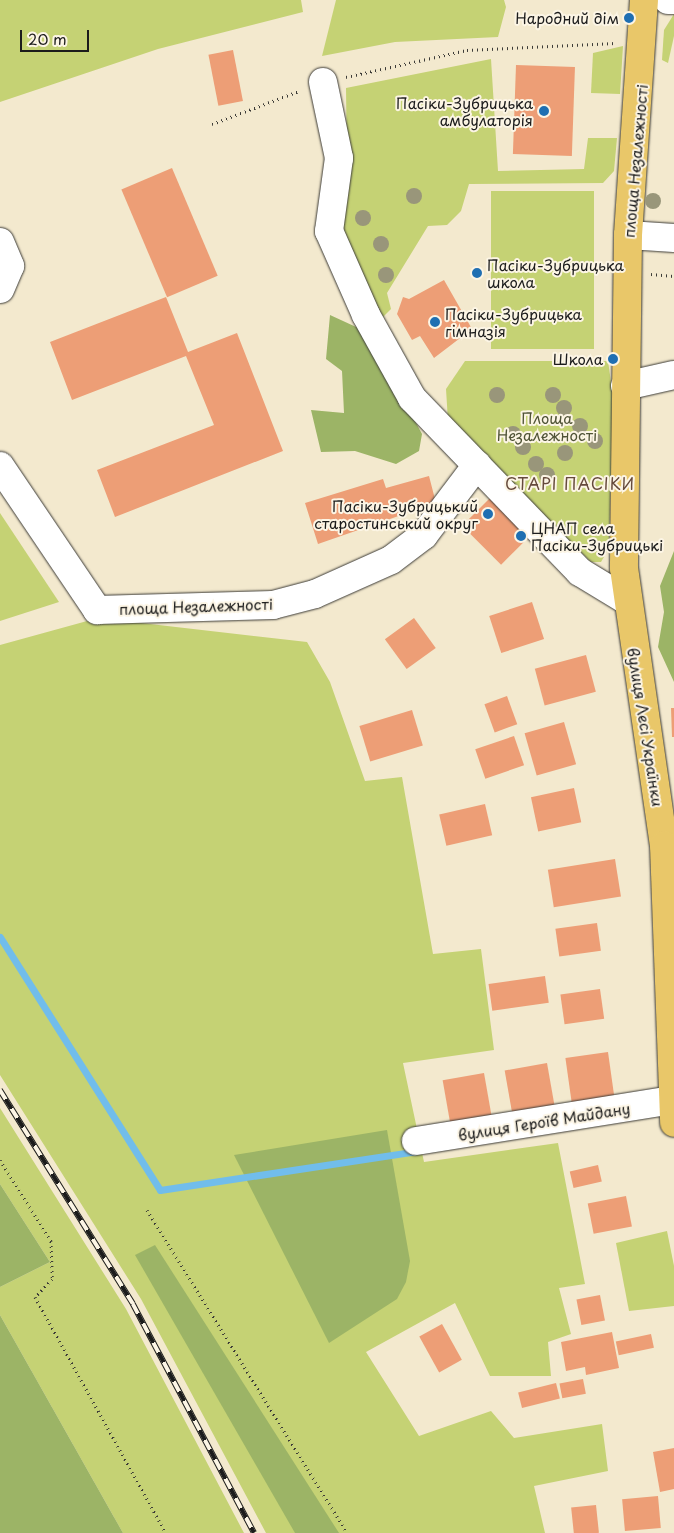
<!DOCTYPE html>
<html>
<head>
<meta charset="utf-8">
<style>
  body { margin:0 }
  #map { position:relative; width:674px; height:1533px; overflow:hidden; background:#f3e9ce; font-family:"Playpen Sans",sans-serif }
  div>[style] { position:absolute }
  [style*='--x'] { left:calc(var(--x)*1px); top:calc(var(--y)*1px); width:calc(var(--w)*1px); rotate:calc(var(--a)*1deg) }
  .green>* { inset:0; background:#c5d274; transform-origin:0 0 }
  .forest>* { inset:0; background:#9cb466 }
  .stream>* { height:7px; margin:-3.5px; padding:0 3.5px; transform-origin:3.5px; border-radius:3.5px; background:#71bdeb }
  .building>* { inset:0; background:#ed9e76; transform-origin:0 0 }
  .path>* { height:3px; margin-top:-1.5px; transform-origin:0; background:repeating-linear-gradient(90deg,#3c3b37 0 1px,transparent 0 5px) }
  .roads { filter:drop-shadow(0 0 1px #3c3b37) drop-shadow(0 0 1px #3c3b37) }
  .minor>* { height:28px; margin:-14px; padding:0 14px; transform-origin:14px; border-radius:14px; background:#fff }
  .major>* { height:28px; margin:-14px; padding:0 14px; transform-origin:14px; border-radius:14px; background:#e9c769 }
  .rail>* { height:5.5px; margin-top:-2.75px; transform-origin:0; background:repeating-linear-gradient(90deg,#fcf5e5 0 11px,#1c1c1c 0 22px); box-sizing:border-box; border-block:1px solid #1c1c1c }
  .trees>* { width:16px; height:16px; margin:-8px; border-radius:50%; background:#99967a }
  .dots>* { width:14px; height:14px; translate:-50% -50%; box-sizing:border-box; border:2px solid #fcf5e5; border-radius:50% }
  span { translate:-50% -50%; white-space:nowrap; text-align:center; line-height:1.15; -webkit-text-stroke:4px #fcf5e5; paint-order:stroke }
  .poi-label { font-size:15px; color:#1c1c1c }
  .right { translate:-100% -50%; text-align:right }
  .left { translate:0 -50%; text-align:left }
  .street-label { font-size:15px; color:#1c1c1c }
  .park-label { font-size:15px; color:#4f5336 }
  .neighbourhood-label { font-size:16px; color:#654a3c; letter-spacing:1px }
  .scale { position:absolute; left:20px; top:30px; width:69px; height:22px; box-sizing:border-box; border:2px solid #1c1c1c; border-top:0; padding-left:6px; font-size:15px; line-height:18px; white-space:nowrap; color:#1c1c1c; -webkit-text-stroke:4px #fcf5e5; paint-order:stroke }
</style>
</head>
<body>
<div id="map">
  <div class="green">
    <div style="clip-path:polygon(0 0,301px 0,303px 12px,158px 49px,0 102px)"></div>
    <div style="clip-path:polygon(336px 0,504px 0,506px 7px,498px 37px,395px 42px,322px 56px)"></div>
    <div style="clip-path:polygon(674px 14px,674px 36px,668px 63px,662px 60px,664px 30px)"></div>
    <div style="clip-path:polygon(623px 46px,620px 94px,591px 93px,593px 53px)"></div>
    <div style="clip-path:polygon(491px 59px,498px 171px,584px 169px,588px 138px,617px 138px,614px 171px,603px 183px,469px 184px,461px 211px,447px 225px,428px 226px,387px 293px,391px 309px,383px 317px,337px 229px,347px 170px,346px 88px)"></div>
    <div style="left:491px;top:191px;width:103px;height:158px"></div>
    <div style="clip-path:polygon(465px 361px,608px 361px,613px 396px,609px 548px,601px 562px,591px 562px,448px 421px,446px 389px)"></div>
    <div style="clip-path:polygon(0 513px,59px 602px,0 621px)"></div>
    <div style="clip-path:polygon(98px 618px,307px 642px,330px 682px,365px 781px,402px 777px,433px 954px,481px 949px,494px 1050px,403px 1063px,424px 1162px,558px 1143px,585px 1284px,559px 1288px,571px 1334px,548px 1342px,551px 1376px,490px 1376px,455px 1303px,366px 1352px,419px 1436px,491px 1411px,514px 1438px,602px 1424px,608px 1471px,534px 1486px,545px 1533px,266px 1533px,141px 1299px,0 1075px,0 645px)"></div>
    <div style="clip-path:polygon(0 1108px,126px 1309px,244px 1533px,123px 1533px,0 1315px,0 1287px,50px 1262px,0 1184px)"></div>
    <div style="clip-path:polygon(667px 1231px,674px 1266px,674px 1306px,629px 1311px,616px 1243px)"></div>
  </div>
  <div class="forest">
    <div style="clip-path:polygon(330px 315px,367px 332px,422px 434px,419px 451px,396px 464px,355px 451px,321px 452px,311px 410px,344px 413px,342px 371px,326px 359px)"></div>
    <div style="clip-path:polygon(674px 551px,674px 682px,658px 647px,664px 612px,660px 586px)"></div>
    <div style="clip-path:polygon(387px 1130px,410px 1261px,406px 1282px,397px 1299px,329px 1343px,234px 1155px)"></div>
    <div style="clip-path:polygon(0 1184px,50px 1262px,0 1287px)"></div>
    <div style="clip-path:polygon(155px 1245px,339px 1533px,295px 1533px,135px 1255px)"></div>
    <div style="clip-path:polygon(0 1315px,123px 1533px,0 1533px)"></div>
  </div>
  <div class="stream">
    <div style="--x:0;--y:937;--w:299;--a:57.7"></div>
    <div style="--x:160;--y:1190;--w:260;--a:-8.6"></div>
  </div>
  <div class="building">
    <div style="left:233px;top:50px;width:52px;height:25px;rotate:79deg"></div>
    <div style="left:516px;top:65px;width:59px;height:89px;rotate:2deg"></div>
    <div style="left:172px;top:168px;width:117px;height:55px;rotate:67deg"></div>
    <div style="clip-path:polygon(444px 280px,472px 329px,434px 358px,420px 336px,412px 340px,397px 314px,403px 297px,409px 299px)"></div>
    <div style="clip-path:polygon(166px 297px,188px 352px,237px 333px,283px 451px,115px 517px,97px 470px,214px 425px,186px 356px,72px 400px,50px 342px)"></div>
    <div style="clip-path:polygon(429px 476px,436px 503px,318px 544px,305px 503px,383px 479px,386px 488px)"></div>
    <div style="left:494px;top:494px;width:55px;height:45px;rotate:45deg"></div>
    <div style="left:532px;top:602px;width:39px;height:45px;rotate:72deg"></div>
    <div style="left:414px;top:618px;width:37px;height:36px;rotate:54deg"></div>
    <div style="left:586px;top:655px;width:38px;height:53px;rotate:75deg"></div>
    <div style="left:507px;top:696px;width:30px;height:24px;rotate:70deg"></div>
    <div style="clip-path:polygon(671px 708px,674px 708px,674px 737px,672px 737px)"></div>
    <div style="left:412px;top:710px;width:37px;height:55px;rotate:73deg"></div>
    <div style="left:564px;top:722px;width:44px;height:41px;rotate:74deg"></div>
    <div style="left:514px;top:736px;width:31px;height:41px;rotate:71deg"></div>
    <div style="left:574px;top:788px;width:35px;height:44px;rotate:78deg"></div>
    <div style="left:485px;top:804px;width:32px;height:47px;rotate:77deg"></div>
    <div style="left:615px;top:859px;width:38px;height:68px;rotate:81deg"></div>
    <div style="left:597px;top:923px;width:28px;height:42px;rotate:82deg"></div>
    <div style="left:545px;top:976px;width:27px;height:57px;rotate:82deg"></div>
    <div style="left:600px;top:989px;width:30px;height:40px;rotate:82deg"></div>
    <div style="left:608px;top:1052px;width:48px;height:43px;rotate:82deg"></div>
    <div style="left:547px;top:1063px;width:48px;height:43px;rotate:80deg"></div>
    <div style="left:484px;top:1073px;width:47px;height:42px;rotate:80deg"></div>
    <div style="left:598px;top:1165px;width:17px;height:29px;rotate:77deg"></div>
    <div style="left:626px;top:1196px;width:31px;height:39px;rotate:79deg"></div>
    <div style="left:600px;top:1295px;width:26px;height:24px;rotate:79deg"></div>
    <div style="left:442px;top:1324px;width:41px;height:26px;rotate:61deg"></div>
    <div style="clip-path:polygon(612px 1332px,619px 1368px,586px 1375px,585px 1367px,566px 1371px,561px 1342px)"></div>
    <div style="left:651px;top:1334px;width:14px;height:36px;rotate:78deg"></div>
    <div style="left:583px;top:1379px;width:15px;height:24px;rotate:79deg"></div>
    <div style="left:556px;top:1383px;width:16px;height:39px;rotate:76deg"></div>
    <div style="clip-path:polygon(674px 1448px,674px 1489px,660px 1492px,653px 1452px)"></div>
    <div style="left:658px;top:1496px;width:32px;height:36px;rotate:85deg"></div>
    <div style="left:596px;top:1505px;width:28px;height:25px;rotate:84deg"></div>
  </div>
  <div class="path">
    <div style="--x:346;--y:77;--w:124;--a:-12.6"></div>
    <div style="--x:467;--y:50;--w:149;--a:-2.7"></div>
    <div style="--x:212;--y:124;--w:93;--a:-20.8"></div>
    <div style="--x:651;--y:274;--w:23;--a:5"></div>
    <div style="--x:0;--y:1160;--w:96;--a:57.8"></div>
    <div style="--x:51;--y:1241;--w:38;--a:88"></div>
    <div style="--x:52;--y:1279;--w:25;--a:133"></div>
    <div style="--x:35;--y:1297;--w:270;--a:61"></div>
    <div style="--x:147;--y:1210;--w:380;--a:58.2"></div>
  </div>
  <div class="roads">
    <div class="minor">
      <div style="--x:668;--y:0;--w:6;--a:0"></div>
      <div style="--x:323;--y:82;--w:78;--a:78.1"></div>
      <div style="--x:339;--y:158;--w:74;--a:97.8"></div>
      <div style="--x:329;--y:231;--w:92;--a:66.2"></div>
      <div style="--x:366;--y:315;--w:95;--a:61"></div>
      <div style="--x:412;--y:398;--w:242;--a:46"></div>
      <div style="--x:580;--y:572;--w:54;--a:31.3"></div>
      <div style="--x:628;--y:235;--w:46;--a:3.7"></div>
      <div style="--x:0;--y:242;--w:26;--a:67"></div>
      <div style="--x:10;--y:266;--w:25;--a:113"></div>
      <div style="--x:625;--y:386;--w:50;--a:-12.7"></div>
      <div style="--x:0;--y:466;--w:174;--a:56"></div>
      <div style="--x:97;--y:610;--w:176;--a:-1.6"></div>
      <div style="--x:273;--y:605;--w:43;--a:-14.7"></div>
      <div style="--x:315;--y:594;--w:83;--a:-24.1"></div>
      <div style="--x:391;--y:560;--w:41;--a:-37.1"></div>
      <div style="--x:424;--y:535;--w:88;--a:-52.9"></div>
      <div style="--x:416;--y:1141;--w:259;--a:-9.1"></div>
    </div>
    <div class="major">
      <div style="--x:644;--y:0;--w:236;--a:93.9"></div>
      <div style="--x:628;--y:235;--w:333;--a:90.7"></div>
      <div style="--x:624;--y:568;--w:280;--a:81.8"></div>
      <div style="--x:664;--y:845;--w:278;--a:87.9"></div>
    </div>
  </div>
  <div class="rail">
    <div style="--x:0;--y:1090;--w:252;--a:58.1"></div>
    <div style="--x:133;--y:1304;--w:259;--a:62.1"></div>
  </div>
  <div class="trees">
    <div style="left:414px;top:196px"></div>
    <div style="left:653px;top:201px"></div>
    <div style="left:363px;top:218px"></div>
    <div style="left:381px;top:244px"></div>
    <div style="left:386px;top:275px"></div>
    <div style="left:497px;top:395px"></div>
    <div style="left:553px;top:395px"></div>
    <div style="left:564px;top:408px"></div>
    <div style="left:580px;top:426px"></div>
    <div style="left:513px;top:434px"></div>
    <div style="left:595px;top:441px"></div>
    <div style="left:523px;top:447px"></div>
    <div style="left:565px;top:453px"></div>
    <div style="left:536px;top:464px"></div>
    <div style="left:547px;top:475px"></div>
  </div>
  <div class="dots">
    <div style="left:629px;top:18px;background:#1f6fb2"></div>
    <div style="left:544px;top:111px;background:#1f6fb2"></div>
    <div style="left:477px;top:273px;background:#1f6fb2"></div>
    <div style="left:435px;top:322px;background:#1f6fb2"></div>
    <div style="left:613px;top:359px;background:#1f6fb2"></div>
    <div style="left:488px;top:514px;background:#1f6fb2"></div>
    <div style="left:521px;top:536px;background:#1f6fb2"></div>
  </div>
  <div class="poi-label">
    <span class="right" style="left:619px;top:18px">Народний дім</span>
    <span class="right" style="left:533px;top:111px">Пасіки-Зубрицька<br>амбулаторія</span>
    <span class="left" style="left:487px;top:273px">Пасіки-Зубрицька<br>школа</span>
    <span class="left" style="left:445px;top:322px">Пасіки-Зубрицька<br>гімназія</span>
    <span class="right" style="left:603px;top:359px">Школа</span>
    <span class="right" style="left:478px;top:514px">Пасіки-Зубрицький<br>старостинський округ</span>
    <span class="left" style="left:531px;top:536px">ЦНАП села<br>Пасіки-Зубрицькі</span>
  </div>
  <div class="street-label">
    <span style="left:635px;top:161px;rotate:-85deg">площа Незалежності</span>
    <span style="left:196px;top:606px;rotate:-2deg">площа Незалежності</span>
    <span style="left:646px;top:727px;rotate:81deg">вулиця Лесі Українки</span>
    <span style="left:544px;top:1121px;rotate:-9deg">вулиця Героїв Майдану</span>
  </div>
  <div class="park-label">
    <span style="left:547px;top:426px">Площа<br>Незалежності</span>
  </div>
  <div class="neighbourhood-label">
    <span style="left:570px;top:483px">СТАРІ ПАСІКИ</span>
  </div>
  <div class="scale">20 m</div>
</div>
</body>
</html>
